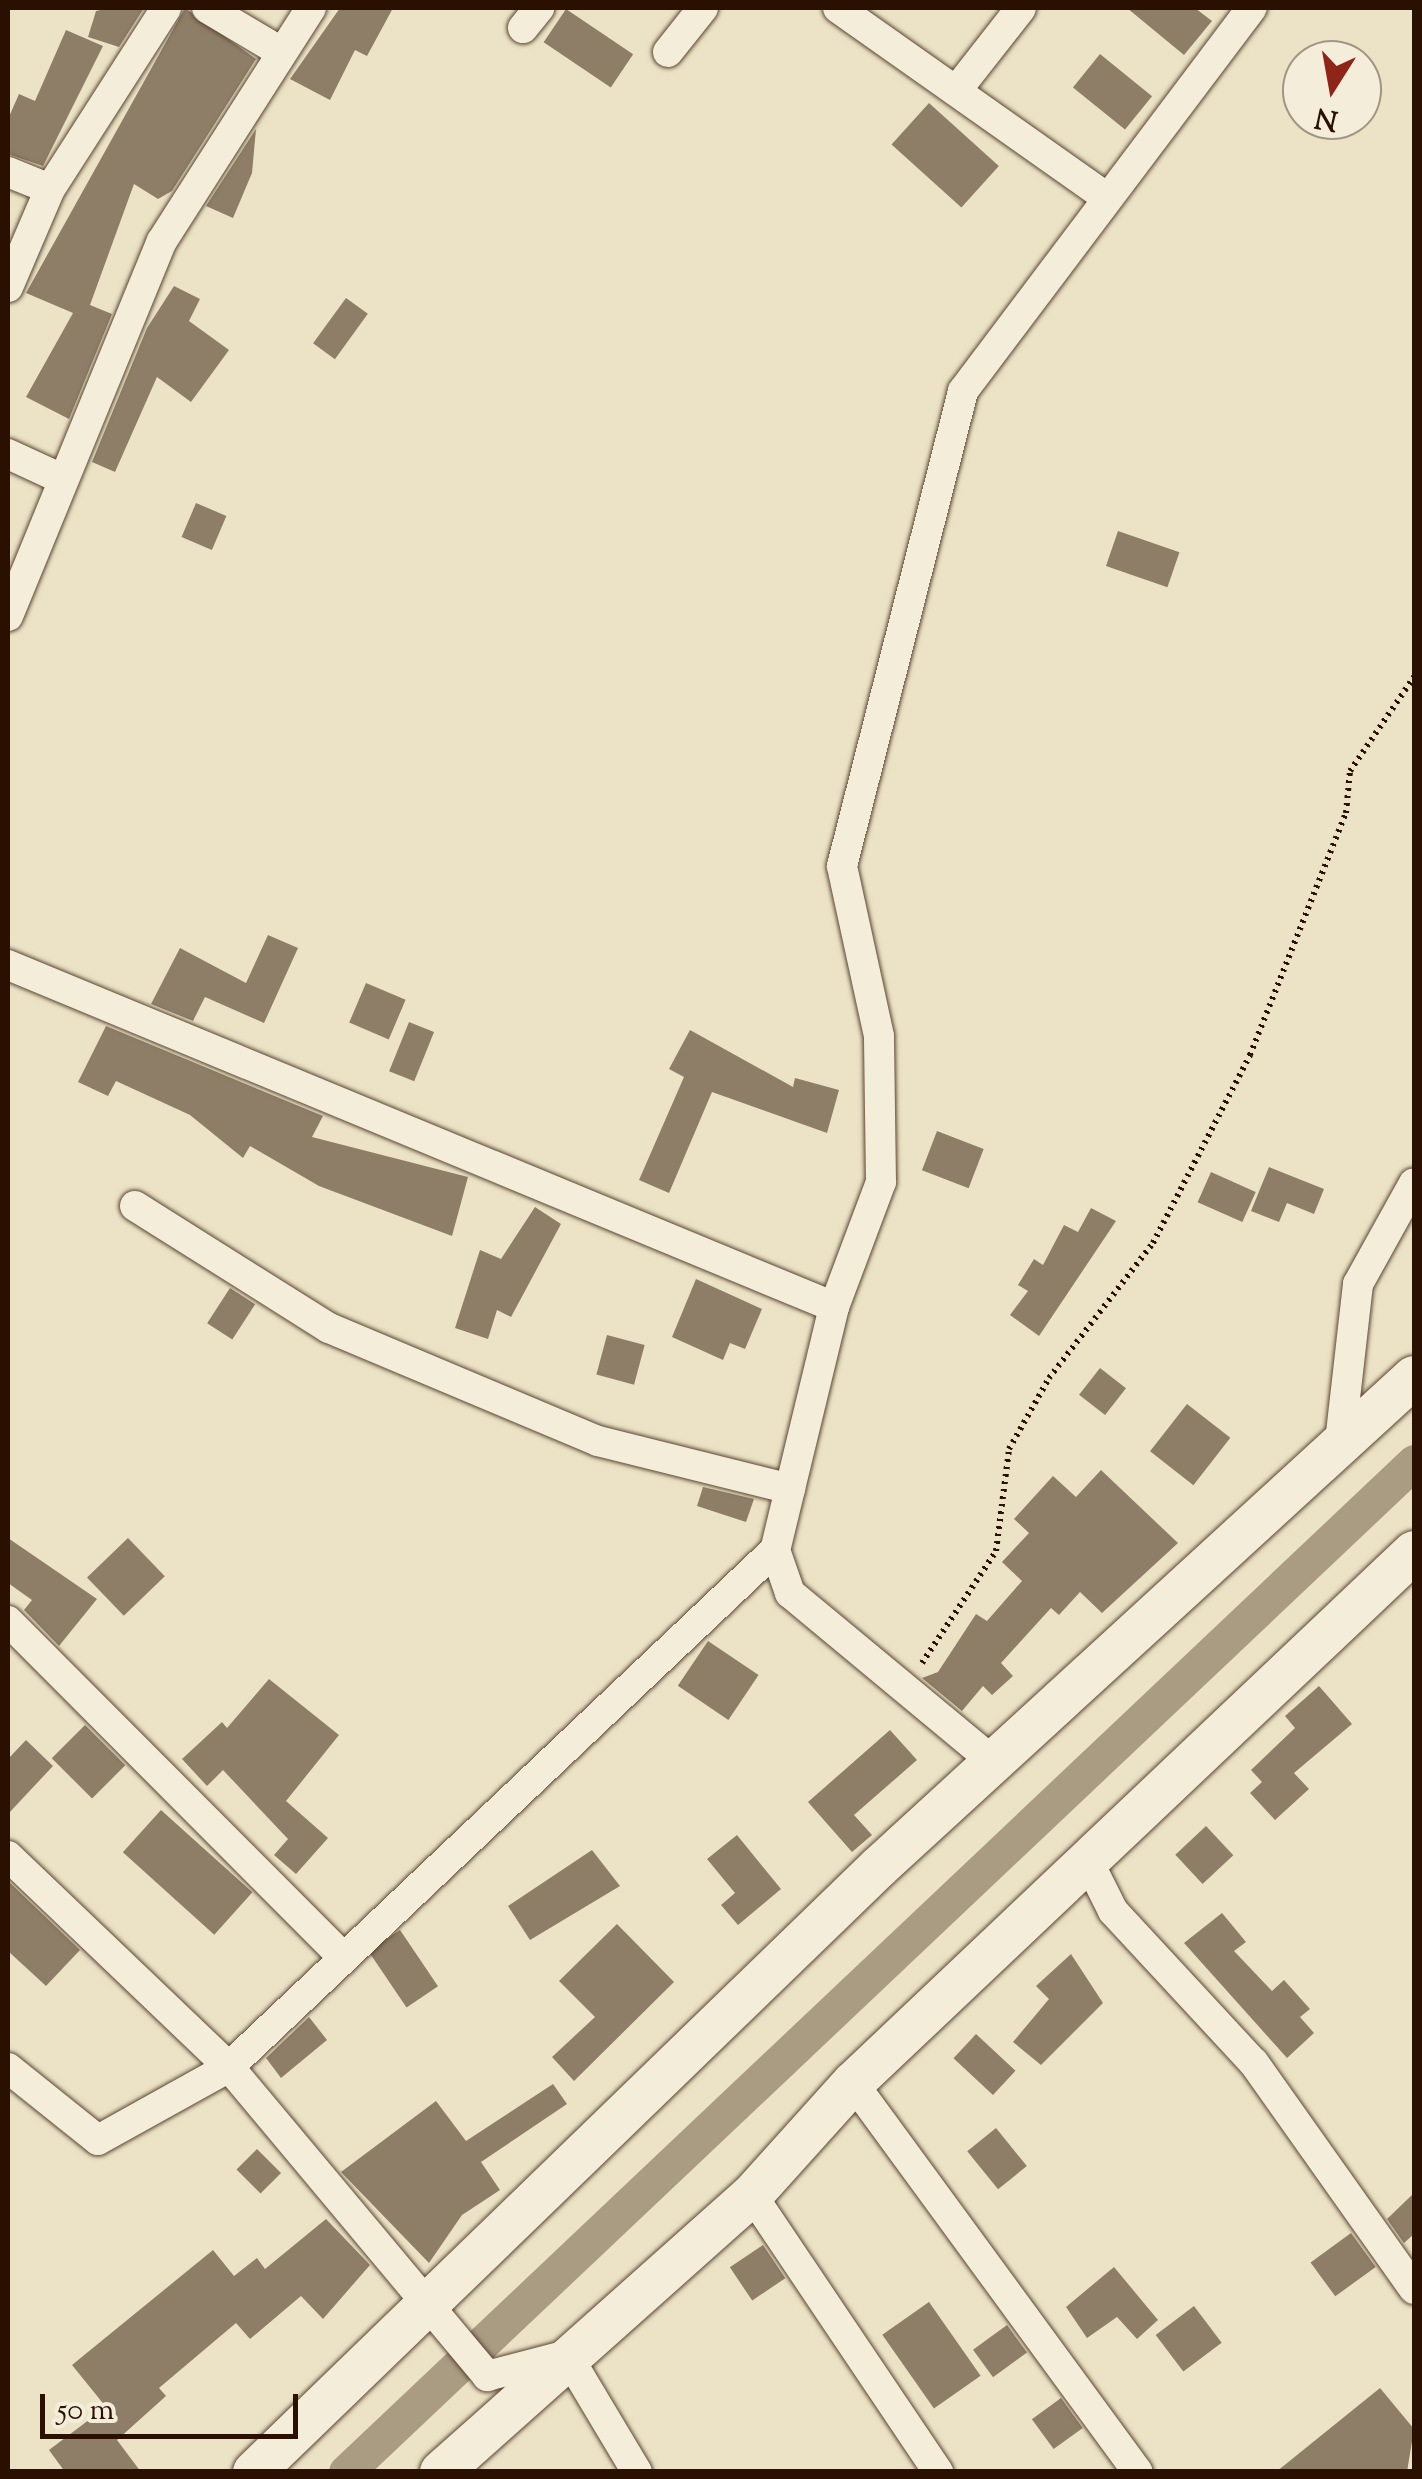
<!DOCTYPE html>
<html>
<head>
<meta charset="utf-8">
<style>
  body { margin:0 }
  #map { position:relative; width:1422px; height:2479px; overflow:hidden; background:#ece3c6; font-family:"Sorts Mill Goudy",serif }
  div>[style] { position:absolute }
  [style*='--x'] { left:calc(var(--x)*1px); top:calc(var(--y)*1px); width:calc(var(--w)*1px); rotate:calc(var(--a)*1deg) }
  .canal>* { height:35px; margin:-17.5px; padding:0 17.5px; transform-origin:17.5px; border-radius:17.5px; background:#aa9b83 }
  .building>* { inset:0; background:#8e7e67; transform-origin:0 0 }
  .path>* { height:6px; margin-top:-3px; transform-origin:0; background:repeating-linear-gradient(90deg,#291000 0 2.5px,transparent 0 7.5px) }
  .roads { filter:drop-shadow(0 0 2px #5a4532) drop-shadow(0 0 2px #5a4532) }
  .street>* { height:30px; margin:-15px; padding:0 15px; transform-origin:15px; border-radius:15px; background:#f3edda }
  .secondary>* { height:42px; margin:-21px; padding:0 21px; transform-origin:21px; border-radius:21px; background:#f3edda }
  span { translate:-50% -50%; white-space:nowrap; text-align:center; line-height:1.15; -webkit-text-stroke:8px #f3edda; paint-order:stroke }
  .frame { position:absolute; inset:0; border:10px solid #291000; pointer-events:none }
  .north { position:absolute; left:1282px; top:40px; width:100px; height:100px; box-sizing:border-box; background:#f3edda; border:2px solid #a29583; border-radius:50%; rotate:191deg; font-size:28px; font-weight:700; line-height:40px; text-align:center; color:#291000 }
  .north::after { content:''; display:block; margin:auto; width:35px; height:45px; background:#8f2418; clip-path:polygon(50% 0,100% 100%,50% 72%,0 100%) }
  .scale { position:absolute; left:40px; top:2394px; width:258px; height:45px; box-sizing:border-box; border:5px solid #291000; border-top:0; padding-left:12px; font-size:30px; line-height:35px; white-space:nowrap; color:#291000; -webkit-text-stroke:8px #f3edda; paint-order:stroke }
</style>
</head>
<body>
<div id="map">
  <div class="canal">
    <div style="--x:346;--y:2472;--w:1470;--a:-43.4"></div>
  </div>
  <div class="building">
    <div style="clip-path:polygon(109px 8px,144px 8px,119px 47px,88px 37px,96px 11px)"></div>
    <div style="clip-path:polygon(185px 8px,256px 59px,172px 191px,158px 199px,134px 184px,90px 305px,112px 314px,69px 419px,26px 397px,73px 313px,26px 293px)"></div>
    <div style="clip-path:polygon(340px 8px,393px 8px,367px 56px,355px 50px,330px 100px,290px 79px)"></div>
    <div style="clip-path:polygon(1127px 8px,1195px 8px,1212px 21px,1184px 55px)"></div>
    <div style="left:566px;top:9px;width:81px;height:40px;rotate:34deg"></div>
    <div style="clip-path:polygon(66px 30px,103px 46px,43px 166px,8px 154px,8px 119px,19px 94px,35px 101px)"></div>
    <div style="left:1100px;top:54px;width:67px;height:43px;rotate:39deg"></div>
    <div style="left:929px;top:103px;width:94px;height:56px;rotate:42deg"></div>
    <div style="clip-path:polygon(256px 129px,252px 173px,233px 218px,206px 206px)"></div>
    <div style="clip-path:polygon(174px 286px,200px 299px,189px 321px,229px 350px,191px 402px,157px 377px,115px 472px,92px 462px,147px 328px)"></div>
    <div style="left:346px;top:298px;width:27px;height:56px;rotate:36deg"></div>
    <div style="left:196px;top:503px;width:33px;height:37px;rotate:23deg"></div>
    <div style="left:1118px;top:531px;width:65px;height:37px;rotate:19deg"></div>
    <div style="clip-path:polygon(268px 935px,298px 948px,264px 1023px,205px 997px,193px 1021px,151px 1004px,180px 948px,246px 983px)"></div>
    <div style="left:366px;top:983px;width:43px;height:43px;rotate:23deg"></div>
    <div style="left:409px;top:1022px;width:27px;height:53px;rotate:22deg"></div>
    <div style="clip-path:polygon(106px 1026px,323px 1116px,312px 1137px,468px 1177px,452px 1236px,319px 1186px,250px 1146px,243px 1158px,190px 1115px,116px 1081px,108px 1096px,78px 1082px)"></div>
    <div style="clip-path:polygon(690px 1030px,793px 1087px,795px 1078px,839px 1090px,827px 1133px,712px 1092px,669px 1193px,639px 1180px,684px 1077px,669px 1069px)"></div>
    <div style="left:937px;top:1131px;width:50px;height:42px;rotate:21deg"></div>
    <div style="clip-path:polygon(1269px 1167px,1324px 1189px,1314px 1214px,1287px 1203px,1279px 1222px,1251px 1211px)"></div>
    <div style="left:1211px;top:1172px;width:49px;height:33px;rotate:24deg"></div>
    <div style="clip-path:polygon(535px 1207px,561px 1224px,511px 1317px,497px 1310px,488px 1339px,455px 1328px,480px 1250px,501px 1259px)"></div>
    <div style="clip-path:polygon(1091px 1208px,1116px 1221px,1039px 1336px,1010px 1315px,1028px 1291px,1018px 1285px,1034px 1259px,1043px 1265px,1064px 1225px,1078px 1232px)"></div>
    <div style="clip-path:polygon(696px 1279px,762px 1309px,745px 1349px,730px 1343px,723px 1360px,672px 1337px)"></div>
    <div style="left:230px;top:1288px;width:30px;height:42px;rotate:33deg"></div>
    <div style="left:607px;top:1335px;width:39px;height:41px;rotate:15deg"></div>
    <div style="left:1100px;top:1368px;width:33px;height:34px;rotate:38deg"></div>
    <div style="left:1187px;top:1404px;width:55px;height:60px;rotate:38deg"></div>
    <div style="clip-path:polygon(1101px 1470px,1178px 1543px,1102px 1613px,1080px 1592px,1059px 1615px,1051px 1608px,1001px 1663px,1013px 1676px,992px 1695px,983px 1686px,962px 1711px,922px 1678px,938px 1672px,976px 1614px,987px 1621px,1022px 1581px,1002px 1562px,1029px 1533px,1014px 1519px,1053px 1476px,1076px 1497px)"></div>
    <div style="clip-path:polygon(703px 1487px,754px 1499px,746px 1522px,697px 1506px)"></div>
    <div style="clip-path:polygon(8px 1538px,97px 1599px,59px 1646px,24px 1610px,32px 1600px,8px 1583px)"></div>
    <div style="left:128px;top:1538px;width:53px;height:57px;rotate:46deg"></div>
    <div style="left:708px;top:1641px;width:61px;height:54px;rotate:34deg"></div>
    <div style="clip-path:polygon(269px 1679px,339px 1735px,286px 1801px,328px 1838px,296px 1874px,274px 1855px,288px 1839px,223px 1770px,207px 1786px,182px 1759px,222px 1722px,227px 1728px)"></div>
    <div style="clip-path:polygon(1319px 1686px,1352px 1724px,1294px 1773px,1309px 1789px,1275px 1820px,1250px 1793px,1262px 1782px,1251px 1770px,1295px 1728px,1285px 1716px)"></div>
    <div style="left:85px;top:1725px;width:57px;height:47px;rotate:45deg"></div>
    <div style="clip-path:polygon(890px 1730px,917px 1760px,854px 1815px,872px 1835px,852px 1852px,808px 1802px)"></div>
    <div style="clip-path:polygon(26px 1740px,53px 1766px,8px 1814px,8px 1759px)"></div>
    <div style="left:161px;top:1810px;width:123px;height:57px;rotate:42deg"></div>
    <div style="left:1206px;top:1826px;width:40px;height:42px;rotate:47deg"></div>
    <div style="clip-path:polygon(737px 1835px,781px 1889px,738px 1925px,721px 1905px,735px 1893px,707px 1859px)"></div>
    <div style="clip-path:polygon(592px 1850px,620px 1886px,530px 1940px,508px 1906px)"></div>
    <div style="clip-path:polygon(8px 1881px,80px 1950px,46px 1986px,8px 1951px)"></div>
    <div style="clip-path:polygon(1222px 1913px,1246px 1942px,1234px 1951px,1272px 1991px,1284px 1980px,1310px 2009px,1300px 2017px,1314px 2033px,1287px 2058px,1184px 1943px)"></div>
    <div style="clip-path:polygon(617px 1924px,674px 1982px,574px 2081px,552px 2057px,595px 2017px,559px 1981px)"></div>
    <div style="left:400px;top:1930px;width:68px;height:38px;rotate:56deg"></div>
    <div style="clip-path:polygon(1071px 1954px,1103px 2003px,1041px 2065px,1013px 2042px,1049px 1999px,1036px 1986px)"></div>
    <div style="clip-path:polygon(309px 2017px,327px 2040px,281px 2078px,266px 2058px)"></div>
    <div style="left:976px;top:2034px;width:54px;height:33px;rotate:43deg"></div>
    <div style="clip-path:polygon(553px 2084px,567px 2104px,481px 2162px,500px 2190px,462px 2215px,429px 2263px,341px 2172px,436px 2101px,466px 2141px)"></div>
    <div style="left:996px;top:2128px;width:49px;height:37px;rotate:51deg"></div>
    <div style="left:257px;top:2149px;width:34px;height:29px;rotate:45deg"></div>
    <div style="clip-path:polygon(1414px 2193px,1414px 2234px,1404px 2243px,1387px 2219px)"></div>
    <div style="clip-path:polygon(326px 2219px,370px 2265px,323px 2319px,301px 2296px,250px 2339px,236px 2323px,159px 2388px,166px 2396px,117px 2440px,141px 2472px,65px 2472px,49px 2450px,106px 2407px,72px 2365px,213px 2250px,234px 2276px,257px 2258px,265px 2269px)"></div>
    <div style="left:1351px;top:2233px;width:42px;height:50px;rotate:54deg"></div>
    <div style="left:763px;top:2245px;width:40px;height:40px;rotate:56deg"></div>
    <div style="clip-path:polygon(1114px 2267px,1158px 2320px,1137px 2339px,1117px 2317px,1087px 2338px,1066px 2307px)"></div>
    <div style="left:929px;top:2302px;width:90px;height:57px;rotate:55deg"></div>
    <div style="left:1194px;top:2306px;width:46px;height:48px;rotate:53deg"></div>
    <div style="left:1007px;top:2325px;width:34px;height:42px;rotate:54deg"></div>
    <div style="clip-path:polygon(1380px 2388px,1414px 2429px,1407px 2472px,1276px 2472px)"></div>
    <div style="left:1061px;top:2398px;width:37px;height:36px;rotate:54deg"></div>
  </div>
  <div class="path">
    <div style="--x:922;--y:1663;--w:134;--a:-56.5"></div>
    <div style="--x:996;--y:1551;--w:103;--a:-82.7"></div>
    <div style="--x:1009;--y:1449;--w:81;--a:-60.6"></div>
    <div style="--x:1049;--y:1378;--w:170;--a:-52.4"></div>
    <div style="--x:1153;--y:1243;--w:212;--a:-62.7"></div>
    <div style="--x:1250;--y:1055;--w:260;--a:-68.4"></div>
    <div style="--x:1346;--y:813;--w:42;--a:-84.6"></div>
    <div style="--x:1350;--y:771;--w:114;--a:-55.8"></div>
  </div>
  <div class="roads">
    <div class="street">
      <div style="--x:207;--y:8;--w:80;--a:30.7"></div>
      <div style="--x:838;--y:8;--w:327;--a:35.2"></div>
      <div style="--x:523;--y:28;--w:26;--a:-51"></div>
      <div style="--x:668;--y:52;--w:56;--a:-51.5"></div>
      <div style="--x:956;--y:91;--w:105;--a:-51.9"></div>
      <div style="--x:8;--y:172;--w:45;--a:22"></div>
      <div style="--x:8;--y:287;--w:107;--a:-66.8"></div>
      <div style="--x:50;--y:189;--w:215;--a:-57.3"></div>
      <div style="--x:8;--y:454;--w:60;--a:24.8"></div>
      <div style="--x:8;--y:616;--w:405;--a:-67.7"></div>
      <div style="--x:162;--y:241;--w:277;--a:-57.4"></div>
      <div style="--x:8;--y:965;--w:894;--a:22.49"></div>
      <div style="--x:834;--y:1307;--w:250;--a:103.6"></div>
      <div style="--x:775;--y:1550;--w:46;--a:70.8"></div>
      <div style="--x:790;--y:1593;--w:269;--a:39.7"></div>
      <div style="--x:135;--y:1206;--w:229;--a:32.2"></div>
      <div style="--x:329;--y:1328;--w:292;--a:22.8"></div>
      <div style="--x:598;--y:1441;--w:198;--a:14"></div>
      <div style="--x:834;--y:1307;--w:134;--a:-69.4"></div>
      <div style="--x:881;--y:1182;--w:146;--a:-90.8"></div>
      <div style="--x:879;--y:1036;--w:174;--a:-102.3"></div>
      <div style="--x:842;--y:866;--w:490;--a:-75.7"></div>
      <div style="--x:963;--y:391;--w:480;--a:-53"></div>
      <div style="--x:1340;--y:1442;--w:159;--a:-83.5"></div>
      <div style="--x:1358;--y:1284;--w:115;--a:-61"></div>
      <div style="--x:8;--y:1621;--w:476;--a:45.1"></div>
      <div style="--x:8;--y:1856;--w:306;--a:43.7"></div>
      <div style="--x:229;--y:2067;--w:403;--a:50.1"></div>
      <div style="--x:487;--y:2376;--w:83;--a:-14.7"></div>
      <div style="--x:567;--y:2355;--w:136;--a:59.1"></div>
      <div style="--x:1088;--y:1861;--w:56;--a:63.4"></div>
      <div style="--x:1113;--y:1911;--w:207;--a:47.2"></div>
      <div style="--x:1254;--y:2063;--w:277;--a:54.7"></div>
      <div style="--x:8;--y:2068;--w:115;--a:38.7"></div>
      <div style="--x:98;--y:2140;--w:150;--a:-29.1"></div>
      <div style="--x:229;--y:2067;--w:752;--a:-43.44"></div>
      <div style="--x:853;--y:2083;--w:482;--a:53.8"></div>
      <div style="--x:752;--y:2195;--w:334;--a:56.1"></div>
    </div>
    <div class="secondary">
      <div style="--x:254;--y:2472;--w:870;--a:-44.07"></div>
      <div style="--x:879;--y:1867;--w:725;--a:-42.49"></div>
      <div style="--x:441;--y:2472;--w:416;--a:-41.7"></div>
      <div style="--x:752;--y:2195;--w:151;--a:-48"></div>
      <div style="--x:853;--y:2083;--w:772;--a:-43.43"></div>
    </div>
  </div>
  <div class="frame"></div>
  <div class="north">N</div>
  <div class="scale">50 m</div>
</div>
</body>
</html>
